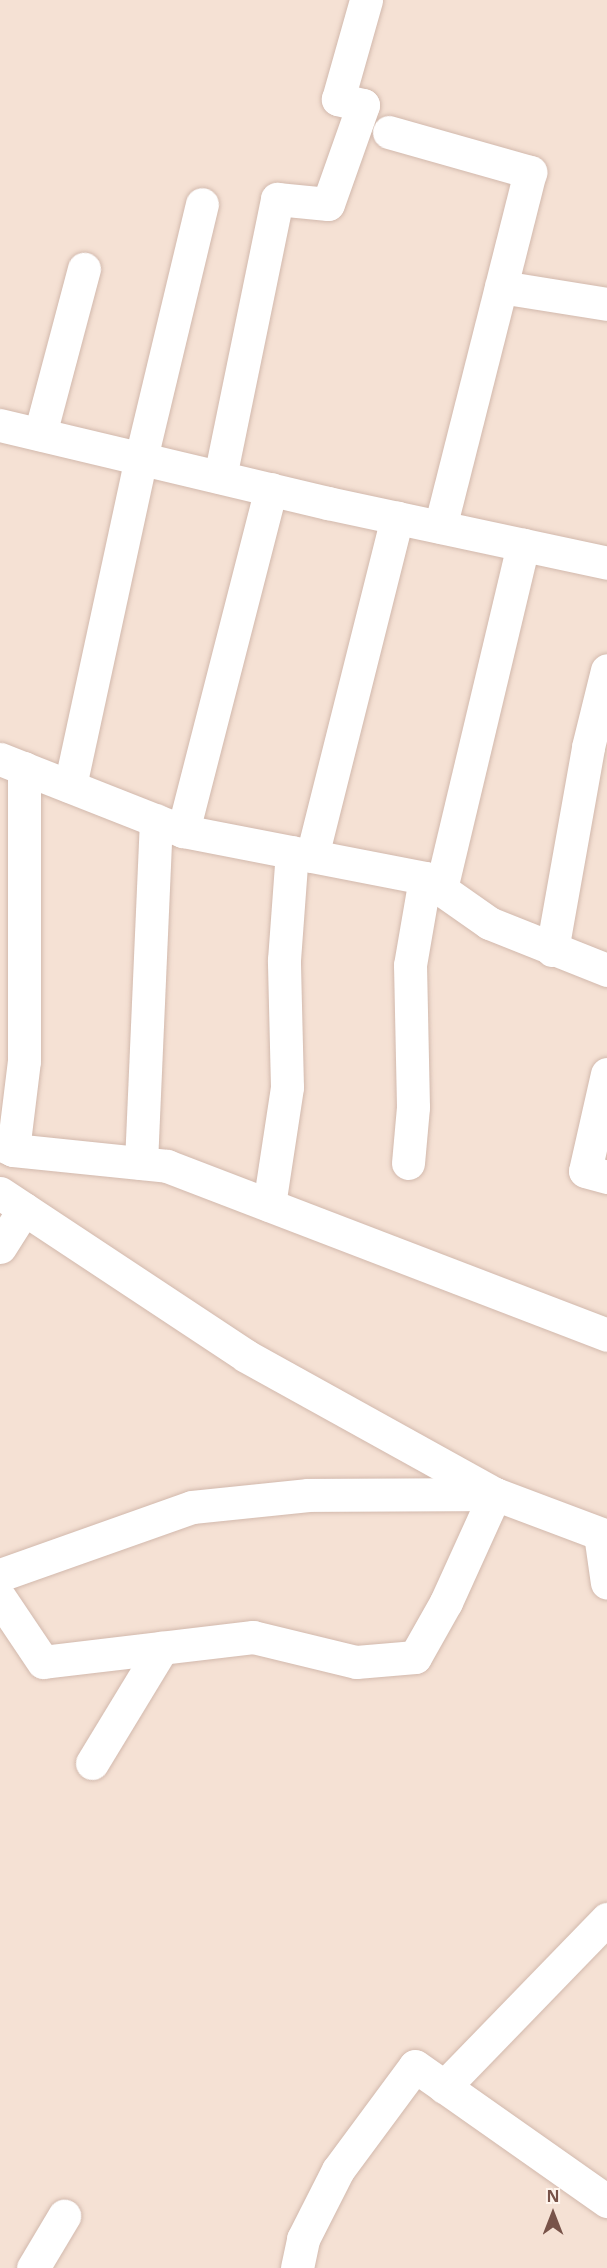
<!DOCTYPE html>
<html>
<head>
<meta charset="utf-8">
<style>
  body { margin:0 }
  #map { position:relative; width:607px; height:2268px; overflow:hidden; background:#fdf1e6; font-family:"Noto Sans",sans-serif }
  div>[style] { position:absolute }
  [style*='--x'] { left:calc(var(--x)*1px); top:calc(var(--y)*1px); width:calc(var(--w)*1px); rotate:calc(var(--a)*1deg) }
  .residential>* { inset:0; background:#f5e1d4; transform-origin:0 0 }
  .roads { filter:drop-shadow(0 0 2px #d2b9ad) drop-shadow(0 0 2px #d2b9ad) }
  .minor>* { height:33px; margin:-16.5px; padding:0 16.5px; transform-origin:16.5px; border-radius:16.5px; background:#fff }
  span { translate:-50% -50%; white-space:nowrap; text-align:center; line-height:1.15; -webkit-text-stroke:5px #fff5ed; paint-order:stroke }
  .north { position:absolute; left:523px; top:2184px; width:60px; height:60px; -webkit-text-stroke:4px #fff5ed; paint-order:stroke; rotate:0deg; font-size:16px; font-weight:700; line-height:24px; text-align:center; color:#785349 }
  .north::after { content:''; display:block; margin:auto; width:21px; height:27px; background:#785349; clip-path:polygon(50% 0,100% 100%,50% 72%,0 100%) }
</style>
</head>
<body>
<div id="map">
  <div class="residential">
    <div style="left:0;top:0;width:607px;height:2268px"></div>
  </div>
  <div class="roads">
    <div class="minor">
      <div style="--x:389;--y:132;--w:147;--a:15.8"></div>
      <div style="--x:530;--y:172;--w:366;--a:104.2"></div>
      <div style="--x:501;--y:287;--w:107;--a:9.1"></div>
      <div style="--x:0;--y:425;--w:337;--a:13.4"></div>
      <div style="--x:328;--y:503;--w:285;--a:12.1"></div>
      <div style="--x:40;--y:434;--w:171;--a:-75.1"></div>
      <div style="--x:220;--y:477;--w:284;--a:-78.4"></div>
      <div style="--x:277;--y:199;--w:51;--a:5.6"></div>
      <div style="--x:328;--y:204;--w:105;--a:-70.5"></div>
      <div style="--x:363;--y:105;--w:26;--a:-167"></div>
      <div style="--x:338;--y:99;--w:103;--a:-74.2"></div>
      <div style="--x:0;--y:759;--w:197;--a:21.5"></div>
      <div style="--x:183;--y:831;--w:247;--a:11"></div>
      <div style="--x:425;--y:878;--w:78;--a:35.1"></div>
      <div style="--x:489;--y:923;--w:127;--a:21.7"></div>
      <div style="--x:70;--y:786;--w:336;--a:-77.8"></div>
      <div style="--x:141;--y:458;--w:261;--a:-76.5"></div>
      <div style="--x:183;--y:831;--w:353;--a:-75.6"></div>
      <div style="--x:312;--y:856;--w:349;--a:-75.9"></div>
      <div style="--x:441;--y:889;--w:354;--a:-76.6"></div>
      <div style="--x:552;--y:950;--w:206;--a:-79.9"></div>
      <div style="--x:588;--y:747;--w:79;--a:-76.1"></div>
      <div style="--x:607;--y:1074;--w:99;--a:102.8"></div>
      <div style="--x:585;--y:1171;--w:23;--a:15"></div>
      <div style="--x:0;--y:1144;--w:14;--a:25"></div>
      <div style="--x:13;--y:1150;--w:155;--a:5.9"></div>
      <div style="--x:167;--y:1166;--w:471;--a:21"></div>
      <div style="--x:13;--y:1150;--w:90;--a:-83"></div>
      <div style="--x:24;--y:1061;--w:293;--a:-90"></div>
      <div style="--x:141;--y:1163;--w:343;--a:-87.5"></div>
      <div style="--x:408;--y:1163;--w:56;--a:-84.9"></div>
      <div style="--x:413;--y:1107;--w:142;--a:-91.2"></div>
      <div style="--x:410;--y:965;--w:88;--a:-80.2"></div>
      <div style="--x:0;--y:1193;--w:295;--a:33.5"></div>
      <div style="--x:246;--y:1356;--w:285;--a:29"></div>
      <div style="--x:495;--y:1494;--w:120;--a:20.6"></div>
      <div style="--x:269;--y:1205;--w:119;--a:-81.3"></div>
      <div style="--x:287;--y:1087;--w:127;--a:-91.4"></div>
      <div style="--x:284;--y:960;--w:108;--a:-85.8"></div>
      <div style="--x:0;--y:1247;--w:45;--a:-57.7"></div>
      <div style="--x:600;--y:1534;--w:49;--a:81.9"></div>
      <div style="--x:0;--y:1575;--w:204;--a:-19.5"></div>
      <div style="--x:192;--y:1507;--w:117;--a:-5.9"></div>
      <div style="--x:308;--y:1495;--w:187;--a:-0.3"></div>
      <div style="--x:495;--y:1494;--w:119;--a:114.4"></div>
      <div style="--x:446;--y:1602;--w:63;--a:119.4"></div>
      <div style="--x:415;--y:1657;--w:59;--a:175.2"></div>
      <div style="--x:356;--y:1662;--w:106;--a:-166.4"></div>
      <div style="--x:253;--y:1637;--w:211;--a:173.2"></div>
      <div style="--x:43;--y:1662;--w:77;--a:-123.9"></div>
      <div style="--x:92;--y:1763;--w:135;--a:-58.7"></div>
      <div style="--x:444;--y:2087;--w:234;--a:-45.9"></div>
      <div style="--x:33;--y:2268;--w:61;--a:-59.2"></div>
      <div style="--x:297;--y:2268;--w:30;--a:-78"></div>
      <div style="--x:303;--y:2239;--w:77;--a:-63.1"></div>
      <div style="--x:338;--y:2170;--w:129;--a:-53.5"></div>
      <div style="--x:415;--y:2066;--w:235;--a:35.1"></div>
    </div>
  </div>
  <div class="north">N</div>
</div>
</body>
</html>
